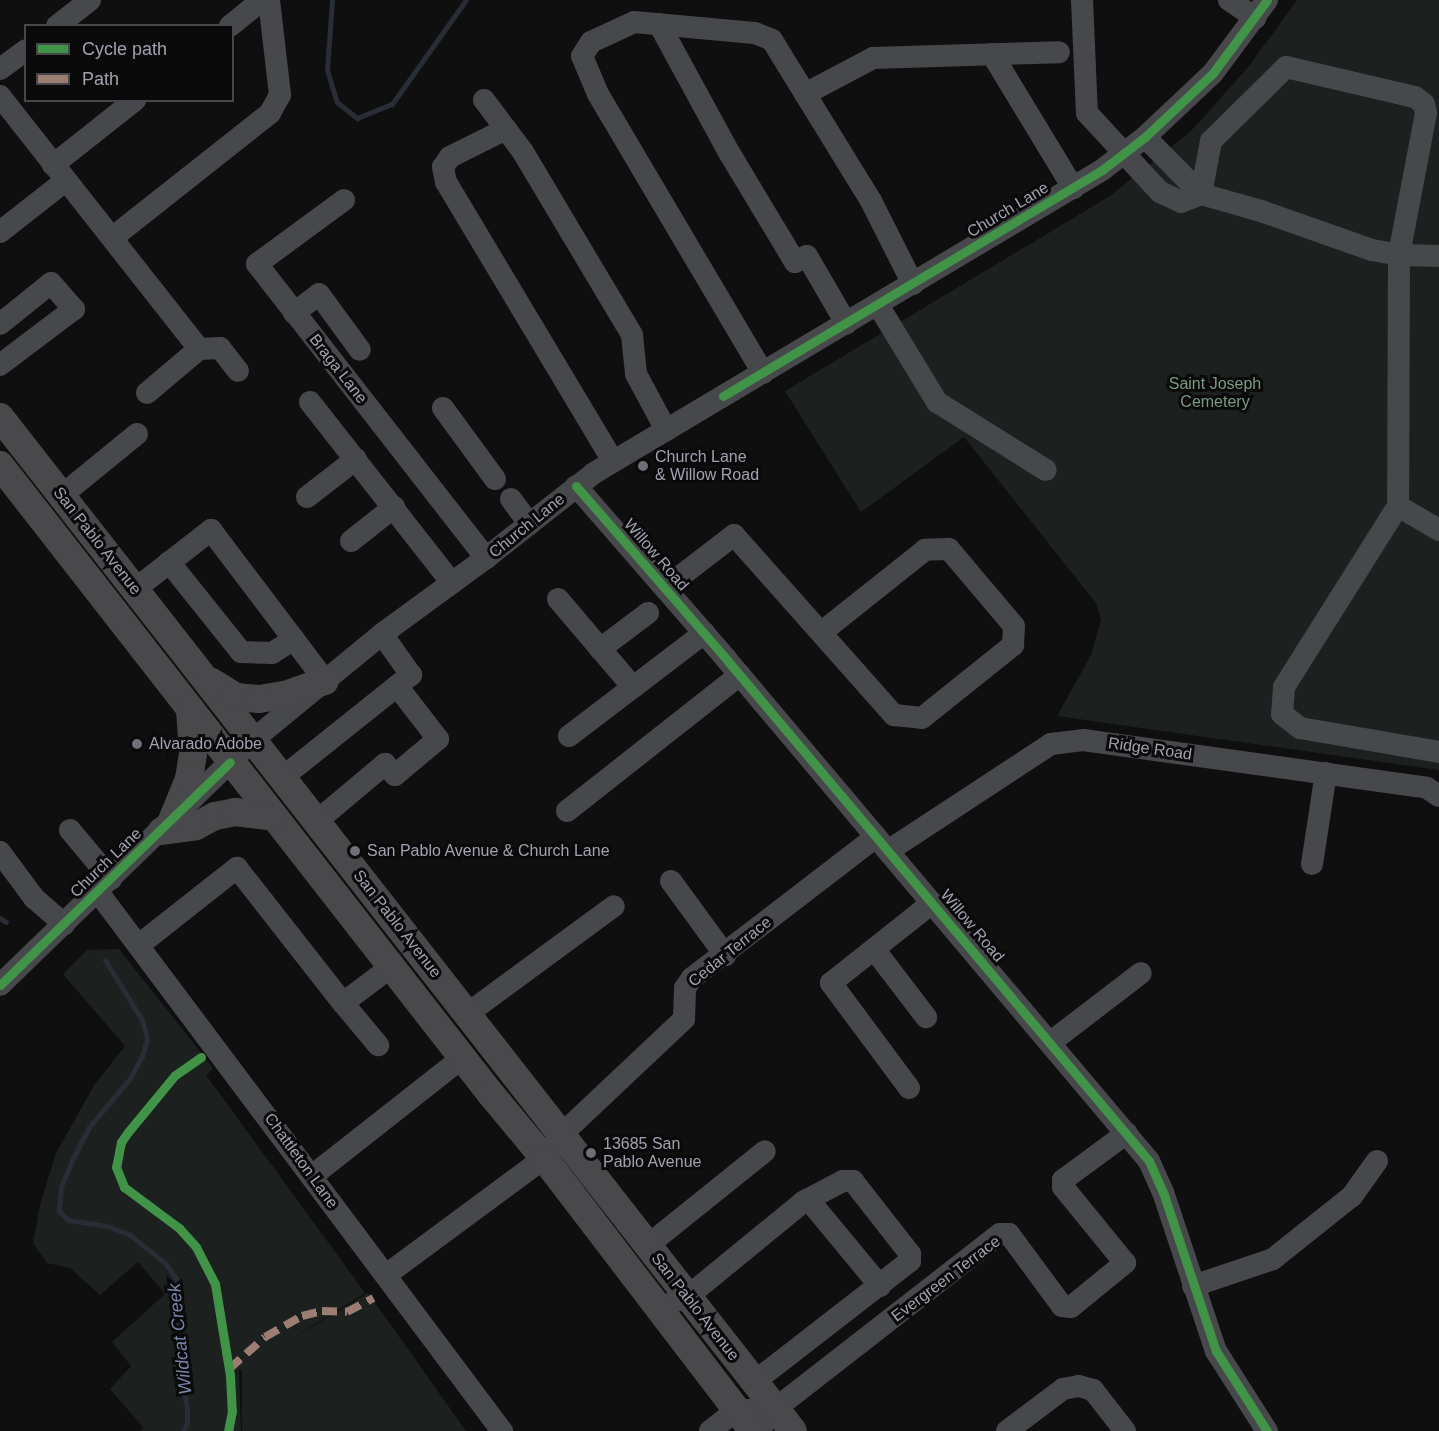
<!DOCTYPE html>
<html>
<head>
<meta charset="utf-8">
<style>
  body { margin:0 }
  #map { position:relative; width:1439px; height:1431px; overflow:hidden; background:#0f0f10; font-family:Helvetica,sans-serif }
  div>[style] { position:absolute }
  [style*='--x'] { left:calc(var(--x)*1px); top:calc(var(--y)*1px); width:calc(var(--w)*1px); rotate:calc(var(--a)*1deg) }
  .green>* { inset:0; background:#1c211f }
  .stream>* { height:5px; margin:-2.5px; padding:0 2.5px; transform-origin:2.5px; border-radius:2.5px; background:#282d36 }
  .minor>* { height:22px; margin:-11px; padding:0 11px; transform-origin:11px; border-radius:11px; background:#47484b }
  .major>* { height:28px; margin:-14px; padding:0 14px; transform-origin:14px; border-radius:14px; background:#49494c }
  .quiet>* { height:8px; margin-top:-4px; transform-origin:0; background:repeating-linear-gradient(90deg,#9b7d72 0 15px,transparent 0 23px) }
  .cycleway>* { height:9px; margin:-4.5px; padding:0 4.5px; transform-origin:4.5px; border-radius:4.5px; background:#419447 }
  .dots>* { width:16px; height:16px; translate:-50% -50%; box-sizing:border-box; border:3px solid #0a0a0b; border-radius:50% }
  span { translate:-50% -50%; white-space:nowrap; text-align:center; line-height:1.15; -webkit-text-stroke:6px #0a0a0b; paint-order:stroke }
  .street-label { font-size:16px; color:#a1a2b0 }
  .park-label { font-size:16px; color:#799b83 }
  .poi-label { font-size:16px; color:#a1a2b0 }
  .left { translate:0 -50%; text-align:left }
  .water-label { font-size:18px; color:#7986aa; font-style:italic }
  .legend { position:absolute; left:24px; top:24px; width:210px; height:78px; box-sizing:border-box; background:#0a0a0b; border:2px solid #46474d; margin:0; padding:8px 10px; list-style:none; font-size:18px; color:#a1a2b0 }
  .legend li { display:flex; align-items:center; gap:12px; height:30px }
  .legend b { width:30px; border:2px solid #46474d }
</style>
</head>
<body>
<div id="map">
  <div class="green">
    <div style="clip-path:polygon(1297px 0,1439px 0,1439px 770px,1057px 716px,1091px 655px,1101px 620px,1096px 603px,964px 437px,861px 512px,785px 391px,1110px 196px,1192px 130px,1249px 66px)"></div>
    <div style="clip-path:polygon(119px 949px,213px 1068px,206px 1075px,365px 1293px,278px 1347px,368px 1293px,466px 1431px,242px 1431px,242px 1369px,239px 1370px,241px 1431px,140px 1431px,143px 1427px,110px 1389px,131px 1366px,112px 1342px,165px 1294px,138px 1262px,100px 1295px,70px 1268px,47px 1263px,33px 1243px,40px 1205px,56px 1153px,95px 1084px,125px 1046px,63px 974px,87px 950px)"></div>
  </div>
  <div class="stream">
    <div style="--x:332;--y:0;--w:70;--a:94.1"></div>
    <div style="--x:327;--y:70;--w:34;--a:73"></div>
    <div style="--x:337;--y:102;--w:26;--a:39"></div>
    <div style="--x:357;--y:118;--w:38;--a:-22"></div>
    <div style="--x:392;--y:104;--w:128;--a:-54.6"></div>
    <div style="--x:0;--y:918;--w:7;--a:34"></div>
    <div style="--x:105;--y:960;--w:70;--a:58.3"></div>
    <div style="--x:142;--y:1020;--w:20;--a:75"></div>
    <div style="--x:147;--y:1039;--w:18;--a:106"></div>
    <div style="--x:142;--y:1056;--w:24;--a:118"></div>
    <div style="--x:131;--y:1077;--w:65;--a:130"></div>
    <div style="--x:89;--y:1127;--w:33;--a:117"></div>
    <div style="--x:74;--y:1156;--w:34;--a:113"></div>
    <div style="--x:61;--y:1187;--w:24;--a:95"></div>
    <div style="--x:59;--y:1211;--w:13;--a:45"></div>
    <div style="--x:68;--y:1220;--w:40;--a:8.5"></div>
    <div style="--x:108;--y:1226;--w:24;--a:22"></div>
    <div style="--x:130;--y:1235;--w:45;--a:38.7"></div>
    <div style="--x:165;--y:1263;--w:19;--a:54"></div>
    <div style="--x:176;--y:1278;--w:14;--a:82"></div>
    <div style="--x:178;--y:1292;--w:59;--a:90"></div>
    <div style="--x:178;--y:1351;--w:60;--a:81.3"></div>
    <div style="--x:187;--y:1410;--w:13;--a:90"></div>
    <div style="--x:187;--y:1423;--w:9;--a:117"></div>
  </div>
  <div class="minor">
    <div style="--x:1082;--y:0;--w:113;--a:87.5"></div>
    <div style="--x:1087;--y:113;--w:108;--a:47.3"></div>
    <div style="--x:1160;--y:192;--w:23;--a:25"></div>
    <div style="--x:1181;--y:202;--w:22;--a:-22"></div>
    <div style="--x:1229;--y:0;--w:32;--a:34"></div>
    <div style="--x:659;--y:24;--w:148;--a:61.4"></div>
    <div style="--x:730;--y:154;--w:126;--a:59"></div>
    <div style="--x:795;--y:262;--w:13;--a:-27"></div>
    <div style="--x:807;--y:256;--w:78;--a:59.8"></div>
    <div style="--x:57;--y:26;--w:42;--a:-38.2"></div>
    <div style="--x:230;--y:26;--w:41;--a:-39.1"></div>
    <div style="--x:992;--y:54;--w:157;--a:58.8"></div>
    <div style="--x:0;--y:69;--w:32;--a:-36"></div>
    <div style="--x:805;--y:94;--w:77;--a:-27.9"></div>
    <div style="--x:873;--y:58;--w:186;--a:-1.8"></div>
    <div style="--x:0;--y:96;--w:322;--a:51.8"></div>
    <div style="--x:199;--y:349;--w:68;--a:139.8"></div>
    <div style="--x:484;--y:100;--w:65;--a:53.1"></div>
    <div style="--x:523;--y:152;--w:213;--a:59.2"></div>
    <div style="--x:632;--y:335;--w:39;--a:84"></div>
    <div style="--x:636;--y:374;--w:64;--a:61.8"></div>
    <div style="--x:506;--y:129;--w:63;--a:153.4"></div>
    <div style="--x:450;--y:157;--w:12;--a:125"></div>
    <div style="--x:443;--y:167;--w:15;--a:79"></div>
    <div style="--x:446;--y:182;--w:325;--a:59.1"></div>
    <div style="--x:1145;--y:137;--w:80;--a:45.5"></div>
    <div style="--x:1201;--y:194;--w:62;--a:15.8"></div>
    <div style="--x:1261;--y:211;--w:118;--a:19.4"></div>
    <div style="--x:1372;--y:250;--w:27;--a:10"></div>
    <div style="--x:1399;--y:255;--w:251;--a:90.2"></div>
    <div style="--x:1398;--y:506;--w:214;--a:122.2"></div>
    <div style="--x:1284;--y:687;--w:27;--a:94"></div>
    <div style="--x:1282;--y:714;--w:23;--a:38"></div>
    <div style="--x:1300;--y:728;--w:141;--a:9.8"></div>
    <div style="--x:53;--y:165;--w:105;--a:-38.4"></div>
    <div style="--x:1201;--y:194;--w:54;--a:-79.3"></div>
    <div style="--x:1211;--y:141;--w:105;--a:-44.6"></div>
    <div style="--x:1286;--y:67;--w:132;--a:13.1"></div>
    <div style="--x:1415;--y:97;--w:11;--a:38"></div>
    <div style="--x:1424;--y:104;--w:9;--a:77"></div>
    <div style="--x:1426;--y:113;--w:145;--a:100.8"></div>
    <div style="--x:1399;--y:255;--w:40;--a:1.4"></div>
    <div style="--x:344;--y:200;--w:108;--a:143.7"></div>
    <div style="--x:257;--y:264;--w:373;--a:52.1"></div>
    <div style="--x:0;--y:232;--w:83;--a:-38.1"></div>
    <div style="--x:112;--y:238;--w:201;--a:-38.3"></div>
    <div style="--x:270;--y:113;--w:21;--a:-61"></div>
    <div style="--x:280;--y:95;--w:96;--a:-96.6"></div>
    <div style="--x:878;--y:305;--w:114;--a:58.7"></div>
    <div style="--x:937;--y:402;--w:128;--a:32"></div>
    <div style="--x:294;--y:313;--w:31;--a:-37"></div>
    <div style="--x:319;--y:294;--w:69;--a:53.8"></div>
    <div style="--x:0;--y:324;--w:65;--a:-38.8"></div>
    <div style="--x:51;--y:283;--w:35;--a:49"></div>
    <div style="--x:74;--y:309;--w:93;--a:142.9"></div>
    <div style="--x:199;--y:349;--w:21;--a:-3"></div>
    <div style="--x:220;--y:348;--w:29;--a:52"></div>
    <div style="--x:763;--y:373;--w:324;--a:-120.6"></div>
    <div style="--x:598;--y:94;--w:41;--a:-112.8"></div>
    <div style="--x:582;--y:56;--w:17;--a:-57"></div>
    <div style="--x:591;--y:42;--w:47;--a:-24.9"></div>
    <div style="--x:634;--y:22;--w:121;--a:5.2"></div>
    <div style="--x:755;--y:33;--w:18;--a:22"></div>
    <div style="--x:772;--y:40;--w:189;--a:58.4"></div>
    <div style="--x:871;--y:201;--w:93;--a:63.2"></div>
    <div style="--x:310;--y:402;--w:230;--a:51.9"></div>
    <div style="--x:443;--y:408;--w:88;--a:53.8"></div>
    <div style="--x:576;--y:486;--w:230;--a:49"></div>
    <div style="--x:727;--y:660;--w:655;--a:49.89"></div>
    <div style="--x:1149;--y:1161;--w:34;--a:66"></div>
    <div style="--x:1163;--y:1192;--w:168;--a:71.6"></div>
    <div style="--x:1216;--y:1351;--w:95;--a:57.5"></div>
    <div style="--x:61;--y:496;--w:98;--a:-39.2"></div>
    <div style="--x:307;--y:497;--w:62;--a:-37.8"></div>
    <div style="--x:511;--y:499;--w:31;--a:54"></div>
    <div style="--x:1398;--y:506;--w:48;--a:30.3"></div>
    <div style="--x:351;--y:541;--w:55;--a:-38.3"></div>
    <div style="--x:169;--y:562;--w:115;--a:51.3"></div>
    <div style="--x:241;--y:652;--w:31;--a:2"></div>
    <div style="--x:272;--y:653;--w:26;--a:-32"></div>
    <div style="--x:665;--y:588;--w:87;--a:-37.5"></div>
    <div style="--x:734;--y:535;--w:241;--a:48.4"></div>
    <div style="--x:894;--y:715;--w:28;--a:6"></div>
    <div style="--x:922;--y:718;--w:117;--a:-38.7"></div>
    <div style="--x:1013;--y:645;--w:19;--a:-87"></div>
    <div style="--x:1014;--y:626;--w:101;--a:-130.2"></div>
    <div style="--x:949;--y:549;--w:24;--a:178"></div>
    <div style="--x:925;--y:550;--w:132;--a:141.5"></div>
    <div style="--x:134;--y:590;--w:98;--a:-37.9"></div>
    <div style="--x:211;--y:530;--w:189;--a:52.9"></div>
    <div style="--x:558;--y:599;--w:116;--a:49.6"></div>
    <div style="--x:600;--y:649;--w:60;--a:-36.9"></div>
    <div style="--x:569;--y:736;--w:170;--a:-37.3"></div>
    <div style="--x:283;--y:777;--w:164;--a:-38.6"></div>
    <div style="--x:411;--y:675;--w:50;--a:-125.3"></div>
    <div style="--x:567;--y:811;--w:220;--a:-38.2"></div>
    <div style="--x:317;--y:821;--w:89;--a:-40"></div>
    <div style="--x:385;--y:764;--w:15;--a:48"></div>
    <div style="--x:395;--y:775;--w:56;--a:-39.9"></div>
    <div style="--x:438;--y:739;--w:67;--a:-127.7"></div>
    <div style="--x:70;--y:830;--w:64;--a:50.1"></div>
    <div style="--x:888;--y:851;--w:195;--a:-33.3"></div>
    <div style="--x:1051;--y:744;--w:32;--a:-7"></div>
    <div style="--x:1083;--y:740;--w:347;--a:7.9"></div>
    <div style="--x:1427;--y:788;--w:14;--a:34"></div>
    <div style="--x:0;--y:852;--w:57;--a:53.5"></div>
    <div style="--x:34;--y:898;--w:40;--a:41"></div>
    <div style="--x:1312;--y:864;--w:92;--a:-81.3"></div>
    <div style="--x:671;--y:881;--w:92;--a:53.9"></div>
    <div style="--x:98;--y:892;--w:674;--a:53.15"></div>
    <div style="--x:139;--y:945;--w:125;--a:-38.2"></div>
    <div style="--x:237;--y:868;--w:172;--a:51.9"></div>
    <div style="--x:343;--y:1003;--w:60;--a:-36.9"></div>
    <div style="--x:874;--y:949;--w:86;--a:52.6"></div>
    <div style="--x:0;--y:985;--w:354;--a:-44.1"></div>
    <div style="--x:254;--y:739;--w:166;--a:-39.4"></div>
    <div style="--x:382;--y:634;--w:129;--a:-36.2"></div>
    <div style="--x:486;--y:558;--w:137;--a:-38.2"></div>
    <div style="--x:594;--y:473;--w:592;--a:-30.81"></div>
    <div style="--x:1102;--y:170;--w:54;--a:-37.5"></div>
    <div style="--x:1145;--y:137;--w:93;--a:-43.3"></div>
    <div style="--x:1213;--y:73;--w:91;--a:-53.5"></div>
    <div style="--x:343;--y:1003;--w:55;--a:50.2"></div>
    <div style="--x:467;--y:1014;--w:182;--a:-36.3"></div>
    <div style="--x:1051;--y:1042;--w:113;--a:-37.5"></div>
    <div style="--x:909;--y:1088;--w:131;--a:-126.6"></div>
    <div style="--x:831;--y:983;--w:129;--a:-38.4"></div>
    <div style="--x:312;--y:1176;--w:191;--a:-38.2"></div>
    <div style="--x:808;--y:1199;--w:113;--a:50.4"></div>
    <div style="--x:647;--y:1246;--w:151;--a:-38.8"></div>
    <div style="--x:386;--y:1275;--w:197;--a:-36.5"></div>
    <div style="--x:544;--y:1158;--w:29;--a:-54"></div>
    <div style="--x:561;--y:1135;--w:169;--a:-43.3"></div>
    <div style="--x:684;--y:1019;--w:31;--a:-88"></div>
    <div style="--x:685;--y:988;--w:12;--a:-55"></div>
    <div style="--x:692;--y:978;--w:232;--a:-37.5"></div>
    <div style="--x:1193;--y:1286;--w:84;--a:-18.6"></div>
    <div style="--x:1273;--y:1259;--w:101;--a:-38.6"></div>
    <div style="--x:1352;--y:1196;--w:43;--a:-54.5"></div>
    <div style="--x:673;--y:1302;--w:15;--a:-20"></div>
    <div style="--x:687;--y:1297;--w:150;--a:-39.3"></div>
    <div style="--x:803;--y:1202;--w:45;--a:-27.7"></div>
    <div style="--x:843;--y:1181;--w:10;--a:0"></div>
    <div style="--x:853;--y:1181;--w:93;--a:52"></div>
    <div style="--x:910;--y:1254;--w:7;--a:90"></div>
    <div style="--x:910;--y:1261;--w:197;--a:142.2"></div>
    <div style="--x:710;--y:1431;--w:34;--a:-38"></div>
    <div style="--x:737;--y:1410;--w:16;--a:0"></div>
    <div style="--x:758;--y:1431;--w:28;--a:-52"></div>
    <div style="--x:775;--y:1409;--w:285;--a:-37.9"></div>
    <div style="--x:1000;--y:1234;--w:9;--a:0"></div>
    <div style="--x:1009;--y:1234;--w:89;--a:53.6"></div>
    <div style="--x:1062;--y:1306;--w:9;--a:6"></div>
    <div style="--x:1071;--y:1307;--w:70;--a:-39.2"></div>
    <div style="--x:1125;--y:1263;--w:98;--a:-129.2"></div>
    <div style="--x:1063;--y:1187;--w:7;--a:-90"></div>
    <div style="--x:1063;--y:1180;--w:79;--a:-36.3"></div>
    <div style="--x:1007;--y:1431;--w:70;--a:-36.9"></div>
    <div style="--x:1063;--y:1389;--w:16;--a:-11"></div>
    <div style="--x:1079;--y:1386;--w:15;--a:16"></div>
    <div style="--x:1093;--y:1390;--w:52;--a:52"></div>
  </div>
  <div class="major">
    <div style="--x:0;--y:417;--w:1287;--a:51.97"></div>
    <div style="--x:0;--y:465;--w:797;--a:52.04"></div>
    <div style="--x:490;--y:1093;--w:85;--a:50.3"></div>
    <div style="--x:544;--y:1158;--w:344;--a:52.6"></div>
    <div style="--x:212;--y:682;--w:28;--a:32"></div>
    <div style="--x:236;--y:697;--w:23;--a:5"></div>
    <div style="--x:259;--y:699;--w:26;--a:-9"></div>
    <div style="--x:285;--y:695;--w:42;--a:-19.3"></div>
    <div style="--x:173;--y:818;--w:42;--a:-67.7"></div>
    <div style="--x:189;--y:779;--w:26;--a:-81"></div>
    <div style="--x:193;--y:753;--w:44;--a:-93.9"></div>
    <div style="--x:162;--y:831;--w:34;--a:-8"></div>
    <div style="--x:196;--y:826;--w:21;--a:-28"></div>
    <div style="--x:215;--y:816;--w:20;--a:-11"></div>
    <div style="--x:235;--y:812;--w:39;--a:7"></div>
  </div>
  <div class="quiet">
    <div style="--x:229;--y:1369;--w:48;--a:-41.6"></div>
    <div style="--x:265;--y:1337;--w:43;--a:-29.6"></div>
    <div style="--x:302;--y:1316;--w:21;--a:-14"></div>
    <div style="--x:322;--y:1311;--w:25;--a:2"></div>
    <div style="--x:347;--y:1312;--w:30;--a:-28"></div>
  </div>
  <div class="cycleway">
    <div style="--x:723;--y:396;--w:441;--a:-30.8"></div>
    <div style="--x:1102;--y:170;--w:54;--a:-37.5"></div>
    <div style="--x:1145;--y:137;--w:93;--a:-43.3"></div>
    <div style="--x:1213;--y:73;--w:91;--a:-53.5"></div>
    <div style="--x:576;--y:486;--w:230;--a:49"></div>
    <div style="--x:727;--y:660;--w:655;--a:49.89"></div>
    <div style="--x:1149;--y:1161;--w:34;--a:66"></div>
    <div style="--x:1163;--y:1192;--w:168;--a:71.6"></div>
    <div style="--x:1216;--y:1351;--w:95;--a:57.5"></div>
    <div style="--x:0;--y:985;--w:320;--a:-44.1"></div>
    <div style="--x:201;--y:1057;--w:32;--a:145"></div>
    <div style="--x:175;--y:1075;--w:74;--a:129.5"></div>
    <div style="--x:128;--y:1132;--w:12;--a:125"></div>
    <div style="--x:121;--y:1142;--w:25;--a:101"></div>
    <div style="--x:116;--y:1167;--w:22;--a:68"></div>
    <div style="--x:124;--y:1187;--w:69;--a:36.7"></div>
    <div style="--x:179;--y:1228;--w:25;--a:48"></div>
    <div style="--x:196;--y:1247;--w:42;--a:62.8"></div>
    <div style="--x:215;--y:1284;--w:93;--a:80.7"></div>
    <div style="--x:230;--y:1376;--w:35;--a:87"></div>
    <div style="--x:232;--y:1411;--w:20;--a:101"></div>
  </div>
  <div class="dots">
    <div style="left:643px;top:466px;background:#6e6f78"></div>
    <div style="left:137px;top:744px;background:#6e6f78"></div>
    <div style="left:355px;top:851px;background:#6e6f78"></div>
    <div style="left:591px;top:1153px;background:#6e6f78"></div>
  </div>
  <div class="street-label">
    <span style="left:1008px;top:210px;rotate:-31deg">Church Lane</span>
    <span style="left:338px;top:369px;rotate:52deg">Braga Lane</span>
    <span style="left:527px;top:526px;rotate:-39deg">Church Lane</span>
    <span style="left:97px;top:541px;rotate:52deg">San Pablo Avenue</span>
    <span style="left:656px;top:555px;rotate:49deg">Willow Road</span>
    <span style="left:1150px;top:749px;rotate:8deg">Ridge Road</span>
    <span style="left:106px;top:863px;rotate:-44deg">Church Lane</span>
    <span style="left:397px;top:924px;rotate:52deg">San Pablo Avenue</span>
    <span style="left:972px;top:926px;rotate:50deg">Willow Road</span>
    <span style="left:730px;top:952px;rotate:-39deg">Cedar Terrace</span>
    <span style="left:301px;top:1161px;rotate:54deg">Chattleton Lane</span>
    <span style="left:946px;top:1279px;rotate:-37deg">Evergreen Terrace</span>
    <span style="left:695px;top:1307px;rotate:52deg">San Pablo Avenue</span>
  </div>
  <div class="park-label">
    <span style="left:1215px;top:393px">Saint Joseph<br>Cemetery</span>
  </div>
  <div class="poi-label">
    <span class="left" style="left:655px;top:466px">Church Lane<br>&amp; Willow Road</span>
    <span class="left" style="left:149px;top:744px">Alvarado Adobe</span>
    <span class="left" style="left:367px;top:851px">San Pablo Avenue &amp; Church Lane</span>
    <span class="left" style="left:603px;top:1153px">13685 San<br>Pablo Avenue</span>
  </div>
  <div class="water-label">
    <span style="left:180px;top:1339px;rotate:-96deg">Wildcat Creek</span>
  </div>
  <ul class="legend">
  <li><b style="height:8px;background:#419447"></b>Cycle path</li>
  <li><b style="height:8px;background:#9b7d72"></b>Path</li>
  </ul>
</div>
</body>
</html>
